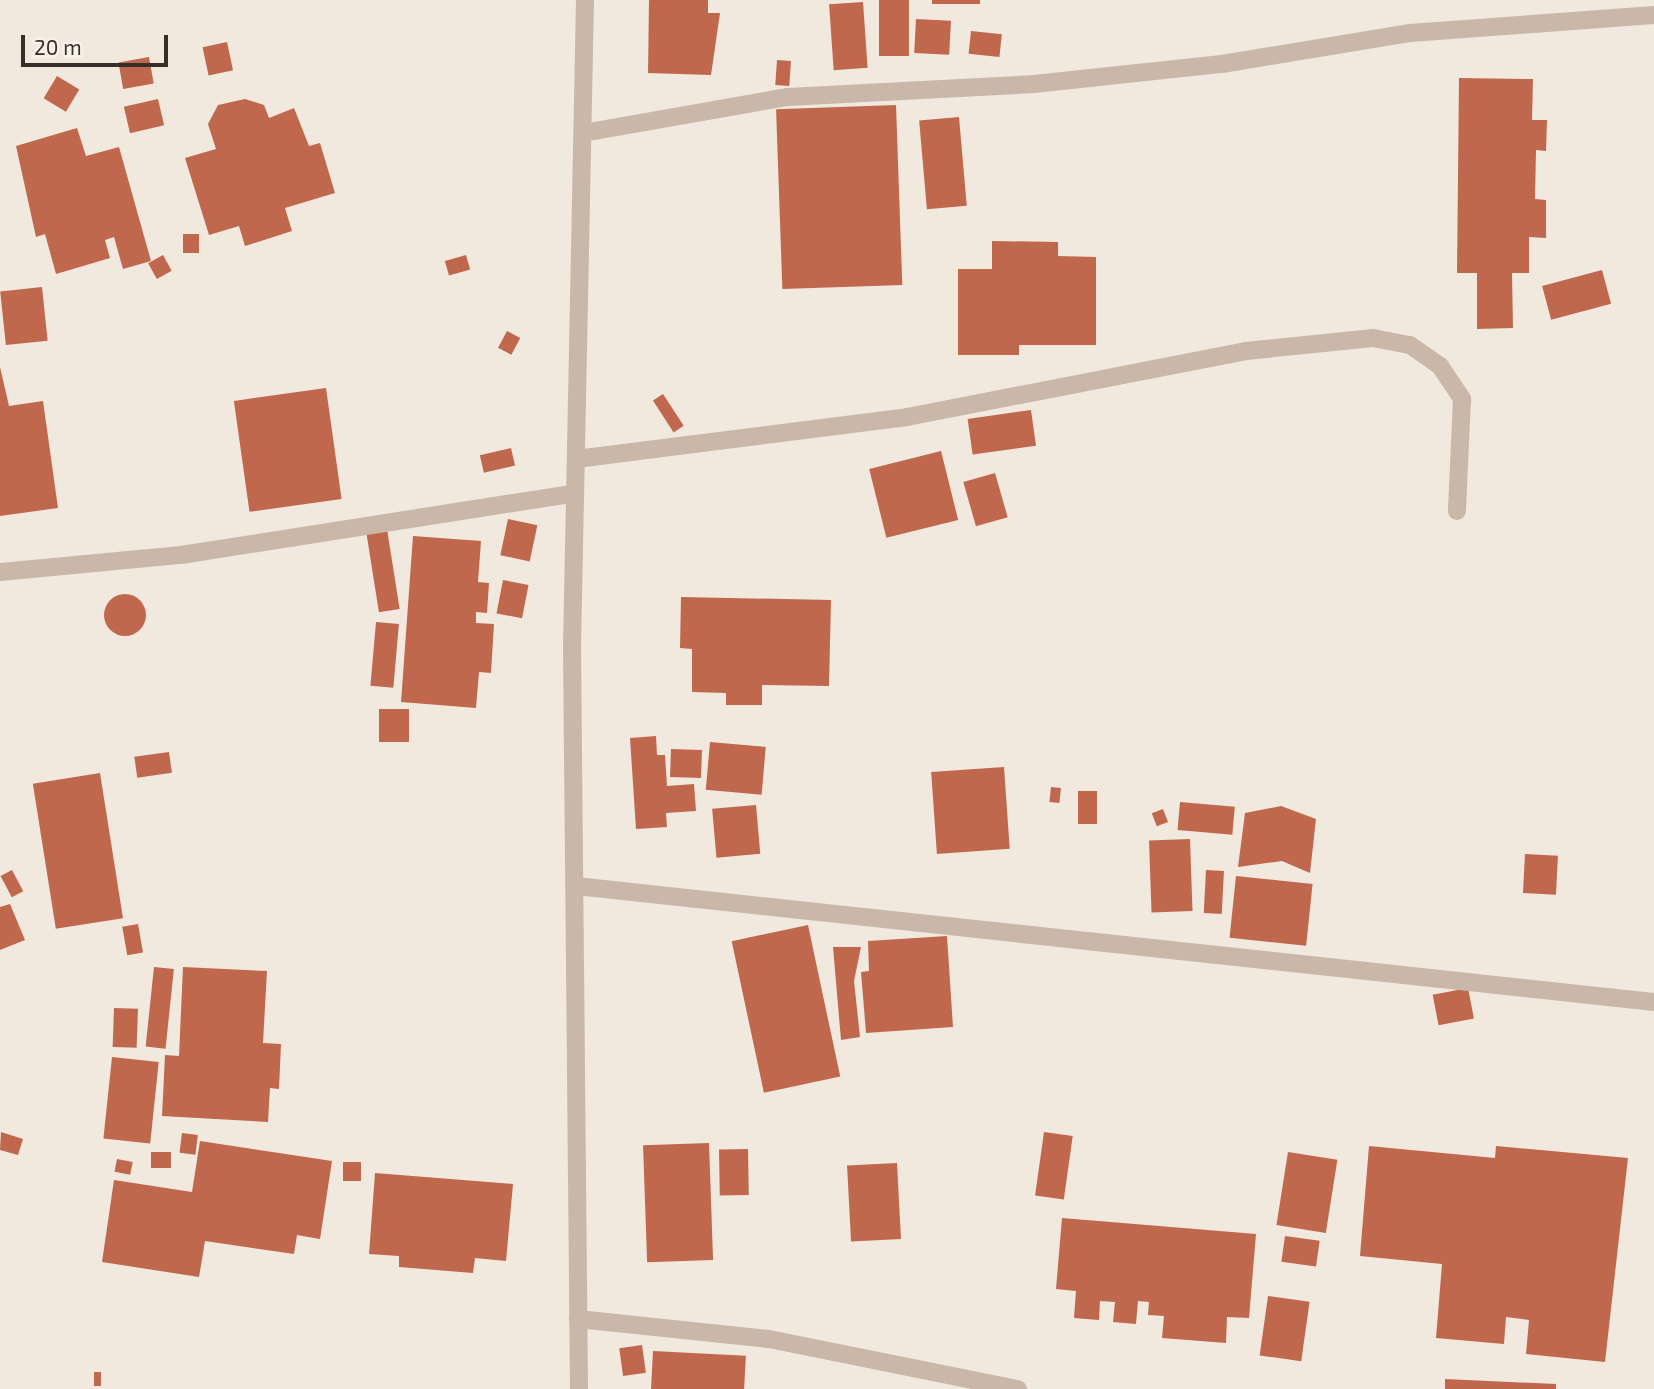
<!DOCTYPE html>
<html>
<head>
<meta charset="utf-8">
<style>
  body { margin:0 }
  #map { position:relative; width:1654px; height:1389px; overflow:hidden; background:#f1e8de; font-family:"Exo 2",sans-serif }
  div>[style] { position:absolute }
  [style*='--x'] { left:calc(var(--x)*1px); top:calc(var(--y)*1px); width:calc(var(--w)*1px); rotate:calc(var(--a)*1deg) }
  .building>* { inset:0; background:#bf684e; transform-origin:0 0 }
  .round { border-radius:50% }
  .minor>* { height:18px; margin:-9px; padding:0 9px; transform-origin:9px; border-radius:9px; background:#c9b8aa }
  span { translate:-50% -50%; white-space:nowrap; text-align:center; line-height:1.15; -webkit-text-stroke:5px #f9f2ea; paint-order:stroke }
  .scale { position:absolute; left:21px; top:35px; width:147px; height:32px; box-sizing:border-box; border:4px solid #372d29; border-top:0; padding-left:9px; font-size:21px; line-height:24px; white-space:nowrap; color:#372d29; -webkit-text-stroke:5px #f9f2ea; paint-order:stroke }
</style>
</head>
<body>
<div id="map">
  <div class="building">
    <div style="clip-path:polygon(649px 0,708px 0,708px 13px,720px 13px,711px 75px,648px 73px)"></div>
    <div style="left:879px;top:0;width:30px;height:56px"></div>
    <div style="left:932px;top:0;width:48px;height:4px"></div>
    <div style="left:863px;top:2px;width:66px;height:34px;rotate:86deg"></div>
    <div style="left:916px;top:19px;width:35px;height:34px;rotate:3deg"></div>
    <div style="left:971px;top:31px;width:31px;height:23px;rotate:6deg"></div>
    <div style="left:227px;top:42px;width:29px;height:25px;rotate:78deg"></div>
    <div style="left:149px;top:57px;width:27px;height:31px;rotate:80deg"></div>
    <div style="left:777px;top:60px;width:14px;height:25px;rotate:4deg"></div>
    <div style="left:57px;top:76px;width:26px;height:26px;rotate:31deg"></div>
    <div style="clip-path:polygon(1459px 78px,1533px 79px,1532px 120px,1547px 120px,1546px 151px,1536px 150px,1535px 199px,1546px 200px,1546px 238px,1529px 237px,1529px 273px,1512px 273px,1513px 328px,1477px 329px,1477px 273px,1457px 273px)"></div>
    <div style="left:158px;top:99px;width:27px;height:35px;rotate:77deg"></div>
    <div style="clip-path:polygon(245px 99px,264px 105px,269px 118px,294px 108px,309px 146px,320px 143px,335px 193px,285px 208px,292px 231px,245px 246px,239px 226px,209px 235px,185px 158px,216px 149px,208px 124px,218px 105px)"></div>
    <div style="left:896px;top:105px;width:180px;height:120px;rotate:88deg"></div>
    <div style="left:959px;top:117px;width:89px;height:40px;rotate:85deg"></div>
    <div style="clip-path:polygon(77px 128px,86px 156px,119px 147px,151px 261px,123px 269px,114px 237px,105px 240px,110px 258px,56px 274px,45px 234px,36px 237px,16px 146px)"></div>
    <div style="left:183px;top:234px;width:16px;height:19px"></div>
    <div style="clip-path:polygon(992px 241px,1058px 242px,1058px 256px,1096px 257px,1096px 345px,1019px 345px,1019px 355px,958px 355px,958px 269px,992px 269px)"></div>
    <div style="left:163px;top:255px;width:18px;height:17px;rotate:61deg"></div>
    <div style="left:466px;top:255px;width:15px;height:22px;rotate:74deg"></div>
    <div style="left:1602px;top:270px;width:35px;height:62px;rotate:75deg"></div>
    <div style="left:42px;top:287px;width:54px;height:42px;rotate:84deg"></div>
    <div style="left:507px;top:331px;width:15px;height:19px;rotate:28deg"></div>
    <div style="clip-path:polygon(0 367px,9px 406px,43px 401px,58px 508px,0 516px)"></div>
    <div style="left:326px;top:388px;width:112px;height:93px;rotate:82deg"></div>
    <div style="left:663px;top:394px;width:38px;height:12px;rotate:57deg"></div>
    <div style="left:1031px;top:410px;width:36px;height:64px;rotate:82deg"></div>
    <div style="left:511px;top:448px;width:18px;height:32px;rotate:77deg"></div>
    <div style="left:941px;top:451px;width:71px;height:74px;rotate:76deg"></div>
    <div style="left:995px;top:473px;width:46px;height:33px;rotate:74deg"></div>
    <div style="left:508px;top:519px;width:30px;height:37px;rotate:12deg"></div>
    <div style="left:387px;top:529px;width:81px;height:21px;rotate:81deg"></div>
    <div style="clip-path:polygon(413px 536px,481px 541px,478px 582px,489px 583px,487px 613px,476px 612px,476px 623px,494px 624px,491px 673px,479px 672px,476px 708px,401px 702px)"></div>
    <div style="left:503px;top:580px;width:26px;height:34px;rotate:11deg"></div>
    <div class="round" style="left:104px;top:594px;width:42px;height:42px"></div>
    <div style="clip-path:polygon(681px 597px,831px 600px,829px 686px,762px 685px,762px 705px,726px 705px,726px 693px,692px 692px,692px 649px,680px 648px)"></div>
    <div style="left:376px;top:622px;width:23px;height:64px;rotate:5deg"></div>
    <div style="left:379px;top:709px;width:30px;height:33px"></div>
    <div style="clip-path:polygon(656px 736px,657px 755px,665px 755px,667px 786px,694px 784px,696px 811px,666px 813px,667px 827px,636px 829px,630px 738px)"></div>
    <div style="left:710px;top:742px;width:56px;height:48px;rotate:5deg"></div>
    <div style="left:671px;top:749px;width:31px;height:28px;rotate:2deg"></div>
    <div style="left:169px;top:752px;width:21px;height:35px;rotate:82deg"></div>
    <div style="left:1004px;top:767px;width:82px;height:73px;rotate:86deg"></div>
    <div style="left:100px;top:773px;width:147px;height:68px;rotate:81deg"></div>
    <div style="left:1051px;top:787px;width:10px;height:15px;rotate:6deg"></div>
    <div style="left:1078px;top:791px;width:19px;height:33px"></div>
    <div style="left:1180px;top:802px;width:55px;height:28px;rotate:5deg"></div>
    <div style="left:756px;top:805px;width:49px;height:44px;rotate:85deg"></div>
    <div style="clip-path:polygon(1281px 806px,1316px 819px,1310px 873px,1282px 861px,1238px 867px,1245px 813px)"></div>
    <div style="left:1163px;top:809px;width:14px;height:12px;rotate:69deg"></div>
    <div style="left:1190px;top:839px;width:72px;height:41px;rotate:88deg"></div>
    <div style="left:1525px;top:854px;width:33px;height:39px;rotate:3deg"></div>
    <div style="left:12px;top:870px;width:24px;height:13px;rotate:62deg"></div>
    <div style="left:1206px;top:870px;width:18px;height:43px;rotate:3deg"></div>
    <div style="left:1236px;top:876px;width:77px;height:62px;rotate:6deg"></div>
    <div style="clip-path:polygon(10px 904px,25px 940px,0 950px,0 907px)"></div>
    <div style="left:138px;top:924px;width:29px;height:16px;rotate:80deg"></div>
    <div style="left:808px;top:925px;width:155px;height:78px;rotate:78deg"></div>
    <div style="clip-path:polygon(947px 936px,953px 1027px,866px 1033px,861px 972px,869px 971px,868px 941px)"></div>
    <div style="clip-path:polygon(833px 947px,861px 947px,854px 981px,860px 1037px,841px 1040px)"></div>
    <div style="left:154px;top:967px;width:20px;height:80px;rotate:6deg"></div>
    <div style="clip-path:polygon(183px 967px,267px 971px,263px 1043px,281px 1044px,279px 1089px,270px 1088px,268px 1122px,162px 1116px,165px 1055px,179px 1056px)"></div>
    <div style="left:1468px;top:988px;width:31px;height:36px;rotate:79deg"></div>
    <div style="left:114px;top:1008px;width:24px;height:39px;rotate:2deg"></div>
    <div style="left:112px;top:1057px;width:47px;height:82px;rotate:6deg"></div>
    <div style="clip-path:polygon(1px 1132px,23px 1139px,18px 1155px,0 1150px)"></div>
    <div style="left:1044px;top:1132px;width:29px;height:64px;rotate:8deg"></div>
    <div style="left:182px;top:1133px;width:16px;height:20px;rotate:7deg"></div>
    <div style="clip-path:polygon(200px 1141px,332px 1161px,320px 1239px,297px 1235px,294px 1254px,205px 1241px,199px 1277px,102px 1262px,114px 1180px,192px 1192px)"></div>
    <div style="left:709px;top:1143px;width:117px;height:66px;rotate:88deg"></div>
    <div style="clip-path:polygon(1369px 1146px,1495px 1158px,1496px 1146px,1628px 1158px,1605px 1362px,1526px 1354px,1529px 1320px,1506px 1317px,1504px 1344px,1436px 1338px,1442px 1264px,1360px 1256px)"></div>
    <div style="left:748px;top:1149px;width:46px;height:29px;rotate:89deg"></div>
    <div style="left:151px;top:1152px;width:20px;height:16px"></div>
    <div style="left:1288px;top:1152px;width:50px;height:74px;rotate:9deg"></div>
    <div style="left:117px;top:1159px;width:16px;height:13px;rotate:11deg"></div>
    <div style="left:343px;top:1162px;width:18px;height:19px"></div>
    <div style="left:897px;top:1163px;width:76px;height:50px;rotate:87deg"></div>
    <div style="clip-path:polygon(375px 1173px,513px 1184px,506px 1261px,475px 1258px,473px 1273px,399px 1267px,399px 1256px,369px 1254px)"></div>
    <div style="clip-path:polygon(1062px 1218px,1256px 1234px,1249px 1318px,1227px 1317px,1226px 1343px,1162px 1338px,1164px 1316px,1148px 1315px,1149px 1302px,1138px 1301px,1136px 1324px,1113px 1322px,1115px 1302px,1100px 1301px,1099px 1320px,1074px 1318px,1076px 1291px,1056px 1289px)"></div>
    <div style="left:1285px;top:1236px;width:35px;height:26px;rotate:8deg"></div>
    <div style="left:1268px;top:1296px;width:42px;height:60px;rotate:8deg"></div>
    <div style="left:642px;top:1345px;width:28px;height:23px;rotate:82deg"></div>
    <div style="left:653px;top:1351px;width:93px;height:38px;rotate:3deg"></div>
    <div style="left:94px;top:1372px;width:7px;height:14px"></div>
    <div style="clip-path:polygon(1445px 1379px,1556px 1384px,1556px 1389px,1445px 1389px)"></div>
  </div>
  <div class="minor">
    <div style="--x:583;--y:133;--w:208;--a:-10"></div>
    <div style="--x:788;--y:97;--w:246;--a:-3"></div>
    <div style="--x:1034;--y:84;--w:189;--a:-6.1"></div>
    <div style="--x:1222;--y:64;--w:191;--a:-9.4"></div>
    <div style="--x:1410;--y:33;--w:245;--a:-4.2"></div>
    <div style="--x:576;--y:459;--w:334;--a:-7.2"></div>
    <div style="--x:907;--y:417;--w:345;--a:-11"></div>
    <div style="--x:1246;--y:351;--w:128;--a:-5.8"></div>
    <div style="--x:1373;--y:338;--w:38;--a:11"></div>
    <div style="--x:1410;--y:345;--w:37;--a:35"></div>
    <div style="--x:1440;--y:366;--w:40;--a:56"></div>
    <div style="--x:1462;--y:399;--w:112;--a:92.6"></div>
    <div style="--x:0;--y:572;--w:182;--a:-5.4"></div>
    <div style="--x:181;--y:555;--w:399;--a:-8.9"></div>
    <div style="--x:576;--y:886;--w:1084;--a:6.14"></div>
    <div style="--x:578;--y:1319;--w:192;--a:6"></div>
    <div style="--x:769;--y:1339;--w:254;--a:11.4"></div>
    <div style="--x:579;--y:1389;--w:741;--a:-90.54"></div>
    <div style="--x:572;--y:648;--w:648;--a:-88.85"></div>
  </div>
  <div class="scale">20 m</div>
</div>
</body>
</html>
